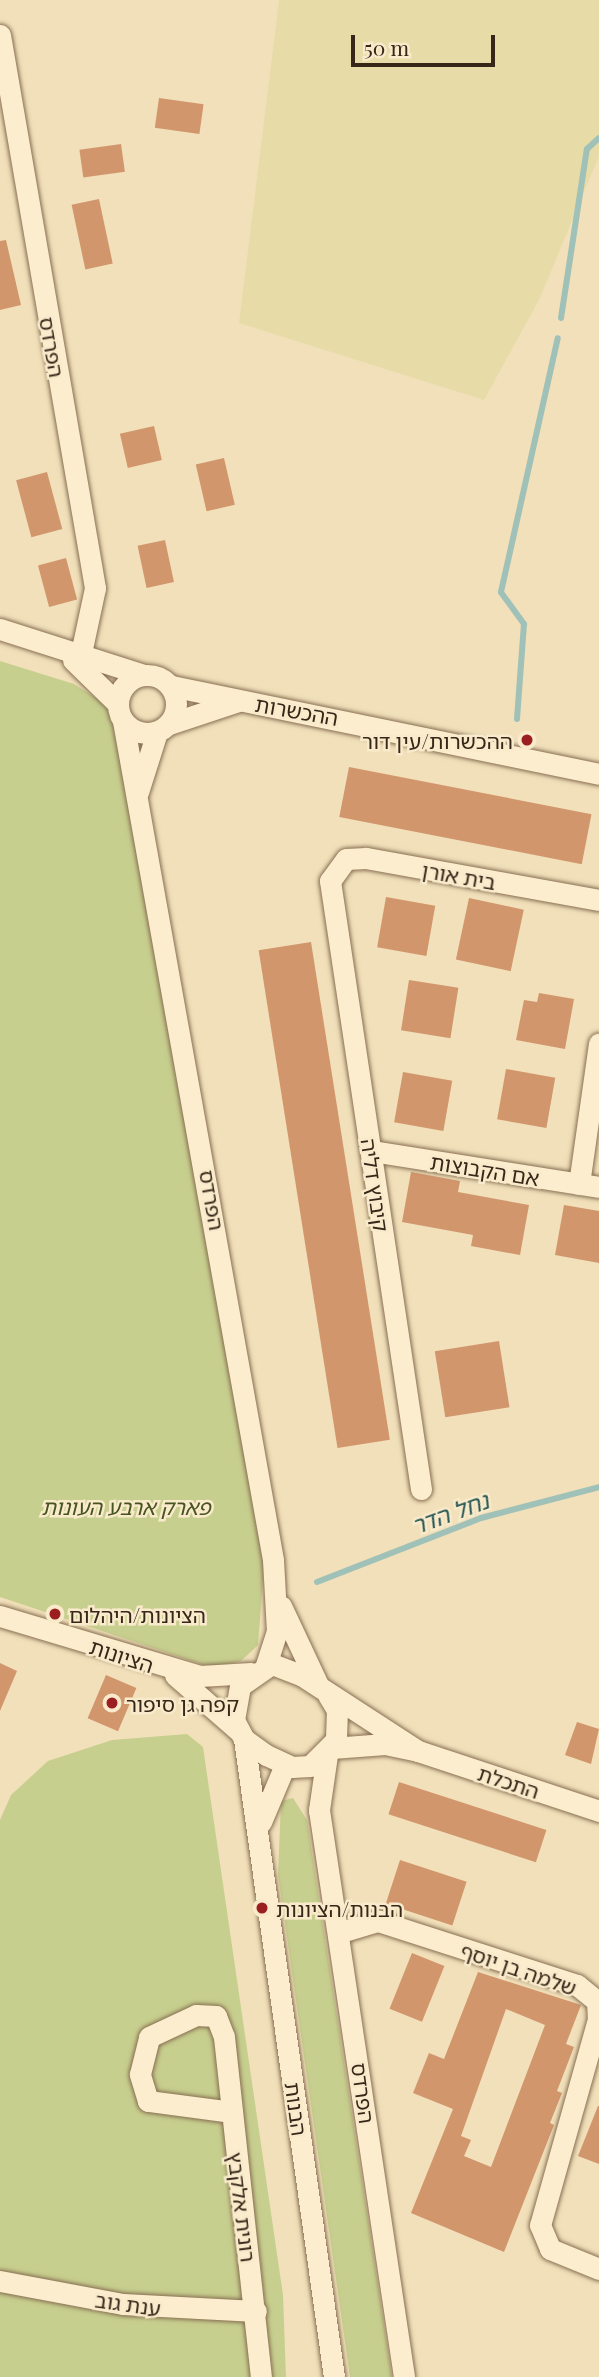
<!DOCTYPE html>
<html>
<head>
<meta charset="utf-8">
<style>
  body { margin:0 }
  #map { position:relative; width:599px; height:2377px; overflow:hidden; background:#f1e0ba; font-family:"Playfair Display","Noto Sans Hebrew",serif }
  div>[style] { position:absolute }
  .farmland>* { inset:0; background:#e7dca7 }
  .green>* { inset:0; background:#c7cf8e }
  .stream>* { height:6px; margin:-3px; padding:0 3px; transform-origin:3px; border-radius:3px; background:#9fc1b7 }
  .building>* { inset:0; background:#d2966d; transform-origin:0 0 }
  .roads { filter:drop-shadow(0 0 2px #886f53) drop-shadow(0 0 2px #886f53) }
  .minor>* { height:21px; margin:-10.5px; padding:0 10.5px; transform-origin:10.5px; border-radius:10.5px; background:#fbedcd }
  .minor>.ring { margin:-10.5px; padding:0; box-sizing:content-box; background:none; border:21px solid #fbedcd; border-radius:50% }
  .dots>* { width:19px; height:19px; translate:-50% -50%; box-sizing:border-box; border:4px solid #f8eaca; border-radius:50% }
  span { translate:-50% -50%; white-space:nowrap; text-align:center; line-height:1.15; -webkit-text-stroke:5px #f8eaca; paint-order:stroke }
  .street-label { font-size:21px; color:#362719 }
  .poi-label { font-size:21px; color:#362719 }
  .right { translate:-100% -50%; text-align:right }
  .left { translate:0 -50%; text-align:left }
  .park-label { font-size:21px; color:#46541f; font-style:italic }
  .water-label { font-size:23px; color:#275754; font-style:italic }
  .scale { position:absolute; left:351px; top:35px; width:144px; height:32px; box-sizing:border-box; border:4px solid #362719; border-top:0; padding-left:9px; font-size:21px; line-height:24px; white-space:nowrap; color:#362719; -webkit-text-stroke:5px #f8eaca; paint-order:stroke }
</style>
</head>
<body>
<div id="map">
  <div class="farmland">
    <div style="clip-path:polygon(279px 0,599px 0,599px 156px,539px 300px,484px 400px,239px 323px)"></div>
  </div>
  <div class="green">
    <div style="clip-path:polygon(0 661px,74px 684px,104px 703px,122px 739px,264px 1565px,258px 1645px,241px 1661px,223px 1665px,204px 1665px,0 1597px)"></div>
    <div style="clip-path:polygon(187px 1734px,203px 1747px,283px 2295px,286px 2377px,0 2377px,0 1820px,11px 1795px,48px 1761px,112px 1740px)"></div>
    <div style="clip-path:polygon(293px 1798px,307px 1820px,392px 2377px,350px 2377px,278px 1875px,281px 1801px)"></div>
  </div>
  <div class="stream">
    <div style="left:561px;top:318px;width:171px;rotate:-81.3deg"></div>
    <div style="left:587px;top:149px;width:16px;rotate:-43deg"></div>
    <div style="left:517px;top:719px;width:95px;rotate:-85.8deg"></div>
    <div style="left:524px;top:624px;width:39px;rotate:-126deg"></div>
    <div style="left:501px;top:592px;width:260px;rotate:-77.4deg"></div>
    <div style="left:317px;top:1582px;width:176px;rotate:-21.3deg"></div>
    <div style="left:481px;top:1518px;width:122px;rotate:-14.7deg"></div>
  </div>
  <div class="building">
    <div style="left:159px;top:98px;width:45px;height:30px;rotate:8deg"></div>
    <div style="left:121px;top:144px;width:28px;height:42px;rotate:82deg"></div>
    <div style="left:99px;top:199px;width:66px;height:28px;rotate:78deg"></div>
    <div style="clip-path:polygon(6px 240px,21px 305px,0 310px,0 241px)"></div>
    <div style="left:154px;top:426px;width:35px;height:35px;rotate:77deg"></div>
    <div style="left:224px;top:458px;width:48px;height:29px;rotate:77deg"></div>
    <div style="left:47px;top:472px;width:59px;height:32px;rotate:75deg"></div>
    <div style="left:165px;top:540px;width:43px;height:28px;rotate:78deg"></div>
    <div style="left:66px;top:558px;width:43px;height:29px;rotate:75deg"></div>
    <div style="left:349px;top:767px;width:247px;height:51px;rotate:11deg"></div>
    <div style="left:386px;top:897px;width:50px;height:51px;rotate:10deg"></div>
    <div style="left:469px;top:898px;width:56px;height:63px;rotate:12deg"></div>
    <div style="left:311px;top:942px;width:504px;height:53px;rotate:81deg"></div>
    <div style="left:409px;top:980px;width:50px;height:51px;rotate:9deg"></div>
    <div style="clip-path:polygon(539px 993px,574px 999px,565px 1049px,516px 1040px,524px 1000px,537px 1002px)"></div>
    <div style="left:506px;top:1069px;width:50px;height:51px;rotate:10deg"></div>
    <div style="left:403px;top:1072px;width:50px;height:51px;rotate:10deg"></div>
    <div style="clip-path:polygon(411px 1172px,460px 1181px,458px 1192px,529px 1205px,520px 1255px,471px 1246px,473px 1235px,402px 1222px)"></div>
    <div style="clip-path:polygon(564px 1205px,599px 1211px,599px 1263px,555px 1255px)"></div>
    <div style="left:499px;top:1341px;width:67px;height:65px;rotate:81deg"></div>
    <div style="clip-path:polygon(0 1663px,17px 1671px,0 1711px)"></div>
    <div style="left:106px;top:1675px;width:33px;height:47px;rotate:23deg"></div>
    <div style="clip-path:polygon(577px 1722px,599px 1729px,591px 1764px,565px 1755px)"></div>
    <div style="left:399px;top:1782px;width:155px;height:34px;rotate:18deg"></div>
    <div style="left:400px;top:1860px;width:70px;height:46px;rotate:18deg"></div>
    <div style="left:412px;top:1953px;width:35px;height:60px;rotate:22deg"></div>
    <div style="clip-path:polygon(evenodd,478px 1972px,581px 2005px,566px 2044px,574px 2047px,557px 2091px,562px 2093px,550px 2123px,554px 2125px,504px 2252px,411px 2213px,453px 2109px,413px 2093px,429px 2053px,444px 2059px,478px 1972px,506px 2009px,545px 2025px,491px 2167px,464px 2156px,471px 2140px,461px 2136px,506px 2009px)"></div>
    <div style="clip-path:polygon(598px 2106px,599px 2106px,599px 2164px,578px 2156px)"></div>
  </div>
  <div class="roads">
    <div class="minor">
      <div style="left:0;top:35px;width:561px;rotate:80.25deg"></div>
      <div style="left:95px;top:588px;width:72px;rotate:102.1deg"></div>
      <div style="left:0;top:629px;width:151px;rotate:17.7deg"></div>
      <div style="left:73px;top:660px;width:63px;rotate:44.4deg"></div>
      <div class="ring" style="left:118px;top:675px;width:37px;height:37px"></div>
      <div style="left:171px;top:686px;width:437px;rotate:11.6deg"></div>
      <div style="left:123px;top:721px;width:852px;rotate:79.86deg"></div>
      <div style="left:273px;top:1560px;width:71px;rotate:86.8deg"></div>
      <div style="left:277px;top:1631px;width:36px;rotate:108deg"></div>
      <div style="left:169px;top:724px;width:73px;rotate:-18.4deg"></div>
      <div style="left:138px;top:792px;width:63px;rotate:-72.4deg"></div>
      <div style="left:372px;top:1151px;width:230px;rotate:9deg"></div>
      <div style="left:579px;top:1184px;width:142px;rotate:-81.9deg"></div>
      <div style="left:421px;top:1489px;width:615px;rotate:-98.51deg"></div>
      <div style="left:330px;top:881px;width:27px;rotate:-54deg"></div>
      <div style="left:346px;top:859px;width:20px;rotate:-3deg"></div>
      <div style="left:366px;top:858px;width:237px;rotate:10.2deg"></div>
      <div style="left:281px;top:1606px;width:87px;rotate:64.9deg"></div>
      <div style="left:0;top:1616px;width:209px;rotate:16.7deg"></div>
      <div style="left:200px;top:1676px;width:51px;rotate:-3.4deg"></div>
      <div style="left:175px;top:1675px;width:84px;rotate:41.1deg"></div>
      <div style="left:328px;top:1695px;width:17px;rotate:59deg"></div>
      <div style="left:337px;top:1710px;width:30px;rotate:92deg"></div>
      <div style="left:336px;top:1740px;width:37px;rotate:135deg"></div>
      <div style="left:310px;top:1766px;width:18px;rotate:177deg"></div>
      <div style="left:292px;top:1767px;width:29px;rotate:-155deg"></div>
      <div style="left:266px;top:1755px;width:27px;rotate:-144deg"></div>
      <div style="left:244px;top:1739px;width:21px;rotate:-118deg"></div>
      <div style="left:234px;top:1720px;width:35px;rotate:-80deg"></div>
      <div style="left:240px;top:1686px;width:39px;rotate:-35deg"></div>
      <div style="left:272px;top:1664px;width:31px;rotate:21deg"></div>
      <div style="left:301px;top:1675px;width:140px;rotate:33deg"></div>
      <div style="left:244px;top:1739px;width:644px;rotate:81.97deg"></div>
      <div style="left:332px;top:1748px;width:53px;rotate:-4.3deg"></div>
      <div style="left:385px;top:1744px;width:34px;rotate:12deg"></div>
      <div style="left:418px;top:1751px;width:191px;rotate:18.3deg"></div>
      <div style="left:327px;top:1755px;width:56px;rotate:98.3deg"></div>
      <div style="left:319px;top:1810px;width:573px;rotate:81.47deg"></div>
      <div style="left:261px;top:1822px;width:62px;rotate:-67.2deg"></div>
      <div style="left:341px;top:1932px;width:39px;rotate:-17deg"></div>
      <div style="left:378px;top:1921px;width:209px;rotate:17.8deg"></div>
      <div style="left:577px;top:1985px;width:26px;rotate:39deg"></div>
      <div style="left:597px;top:2001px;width:18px;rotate:87deg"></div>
      <div style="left:598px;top:2019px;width:214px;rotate:105.7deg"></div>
      <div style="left:540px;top:2225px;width:26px;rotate:67deg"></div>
      <div style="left:550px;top:2249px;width:53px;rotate:22.2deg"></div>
      <div style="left:232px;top:2112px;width:85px;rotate:-172.5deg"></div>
      <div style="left:148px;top:2101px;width:28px;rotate:-107deg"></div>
      <div style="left:140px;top:2074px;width:38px;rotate:-76deg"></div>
      <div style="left:149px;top:2037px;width:52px;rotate:-25.1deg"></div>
      <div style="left:196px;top:2015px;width:20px;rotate:3deg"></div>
      <div style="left:216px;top:2016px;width:22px;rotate:69deg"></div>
      <div style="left:224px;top:2037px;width:342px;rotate:83.8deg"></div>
      <div style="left:0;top:2281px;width:125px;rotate:10.6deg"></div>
      <div style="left:123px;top:2304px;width:133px;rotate:3deg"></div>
    </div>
  </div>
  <div class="dots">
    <div style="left:527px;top:740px;background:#9b1f20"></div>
    <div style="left:55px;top:1614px;background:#9b1f20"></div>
    <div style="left:112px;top:1703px;background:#9b1f20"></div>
    <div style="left:262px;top:1908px;background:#9b1f20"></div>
  </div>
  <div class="street-label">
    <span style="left:53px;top:347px;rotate:80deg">הפרדס</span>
    <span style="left:297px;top:710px;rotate:10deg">ההכשרות</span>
    <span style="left:459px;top:875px;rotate:10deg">בית אורן</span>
    <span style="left:485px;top:1169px;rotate:9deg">אם הקבוצות</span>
    <span style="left:376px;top:1185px;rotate:82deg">קיבוץ דליה</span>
    <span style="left:213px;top:1200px;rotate:80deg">הפרדס</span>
    <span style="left:122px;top:1655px;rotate:18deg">הציונות</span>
    <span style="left:509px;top:1781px;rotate:18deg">התכלת</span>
    <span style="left:519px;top:1968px;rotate:19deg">שלמה בן יוסף</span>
    <span style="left:364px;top:2093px;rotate:82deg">הפרדס</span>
    <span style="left:297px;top:2109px;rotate:82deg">הבנות</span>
    <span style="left:243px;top:2207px;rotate:83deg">רונית אלקבץ</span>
    <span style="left:128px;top:2303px;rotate:8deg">ענת גוב</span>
  </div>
  <div class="poi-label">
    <span class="right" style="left:513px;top:740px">ההכשרות/עין דור</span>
    <span class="left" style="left:69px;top:1614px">הציונות/היהלום</span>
    <span class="left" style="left:126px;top:1703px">קפה גן סיפור</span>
    <span class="left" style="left:276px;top:1908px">הבנות/הציונות</span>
  </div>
  <div class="park-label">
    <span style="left:126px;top:1506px">פארק ארבע העונות</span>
  </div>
  <div class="water-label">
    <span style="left:450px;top:1513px;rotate:-20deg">נחל הדר</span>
  </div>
  <div class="scale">50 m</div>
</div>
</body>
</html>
